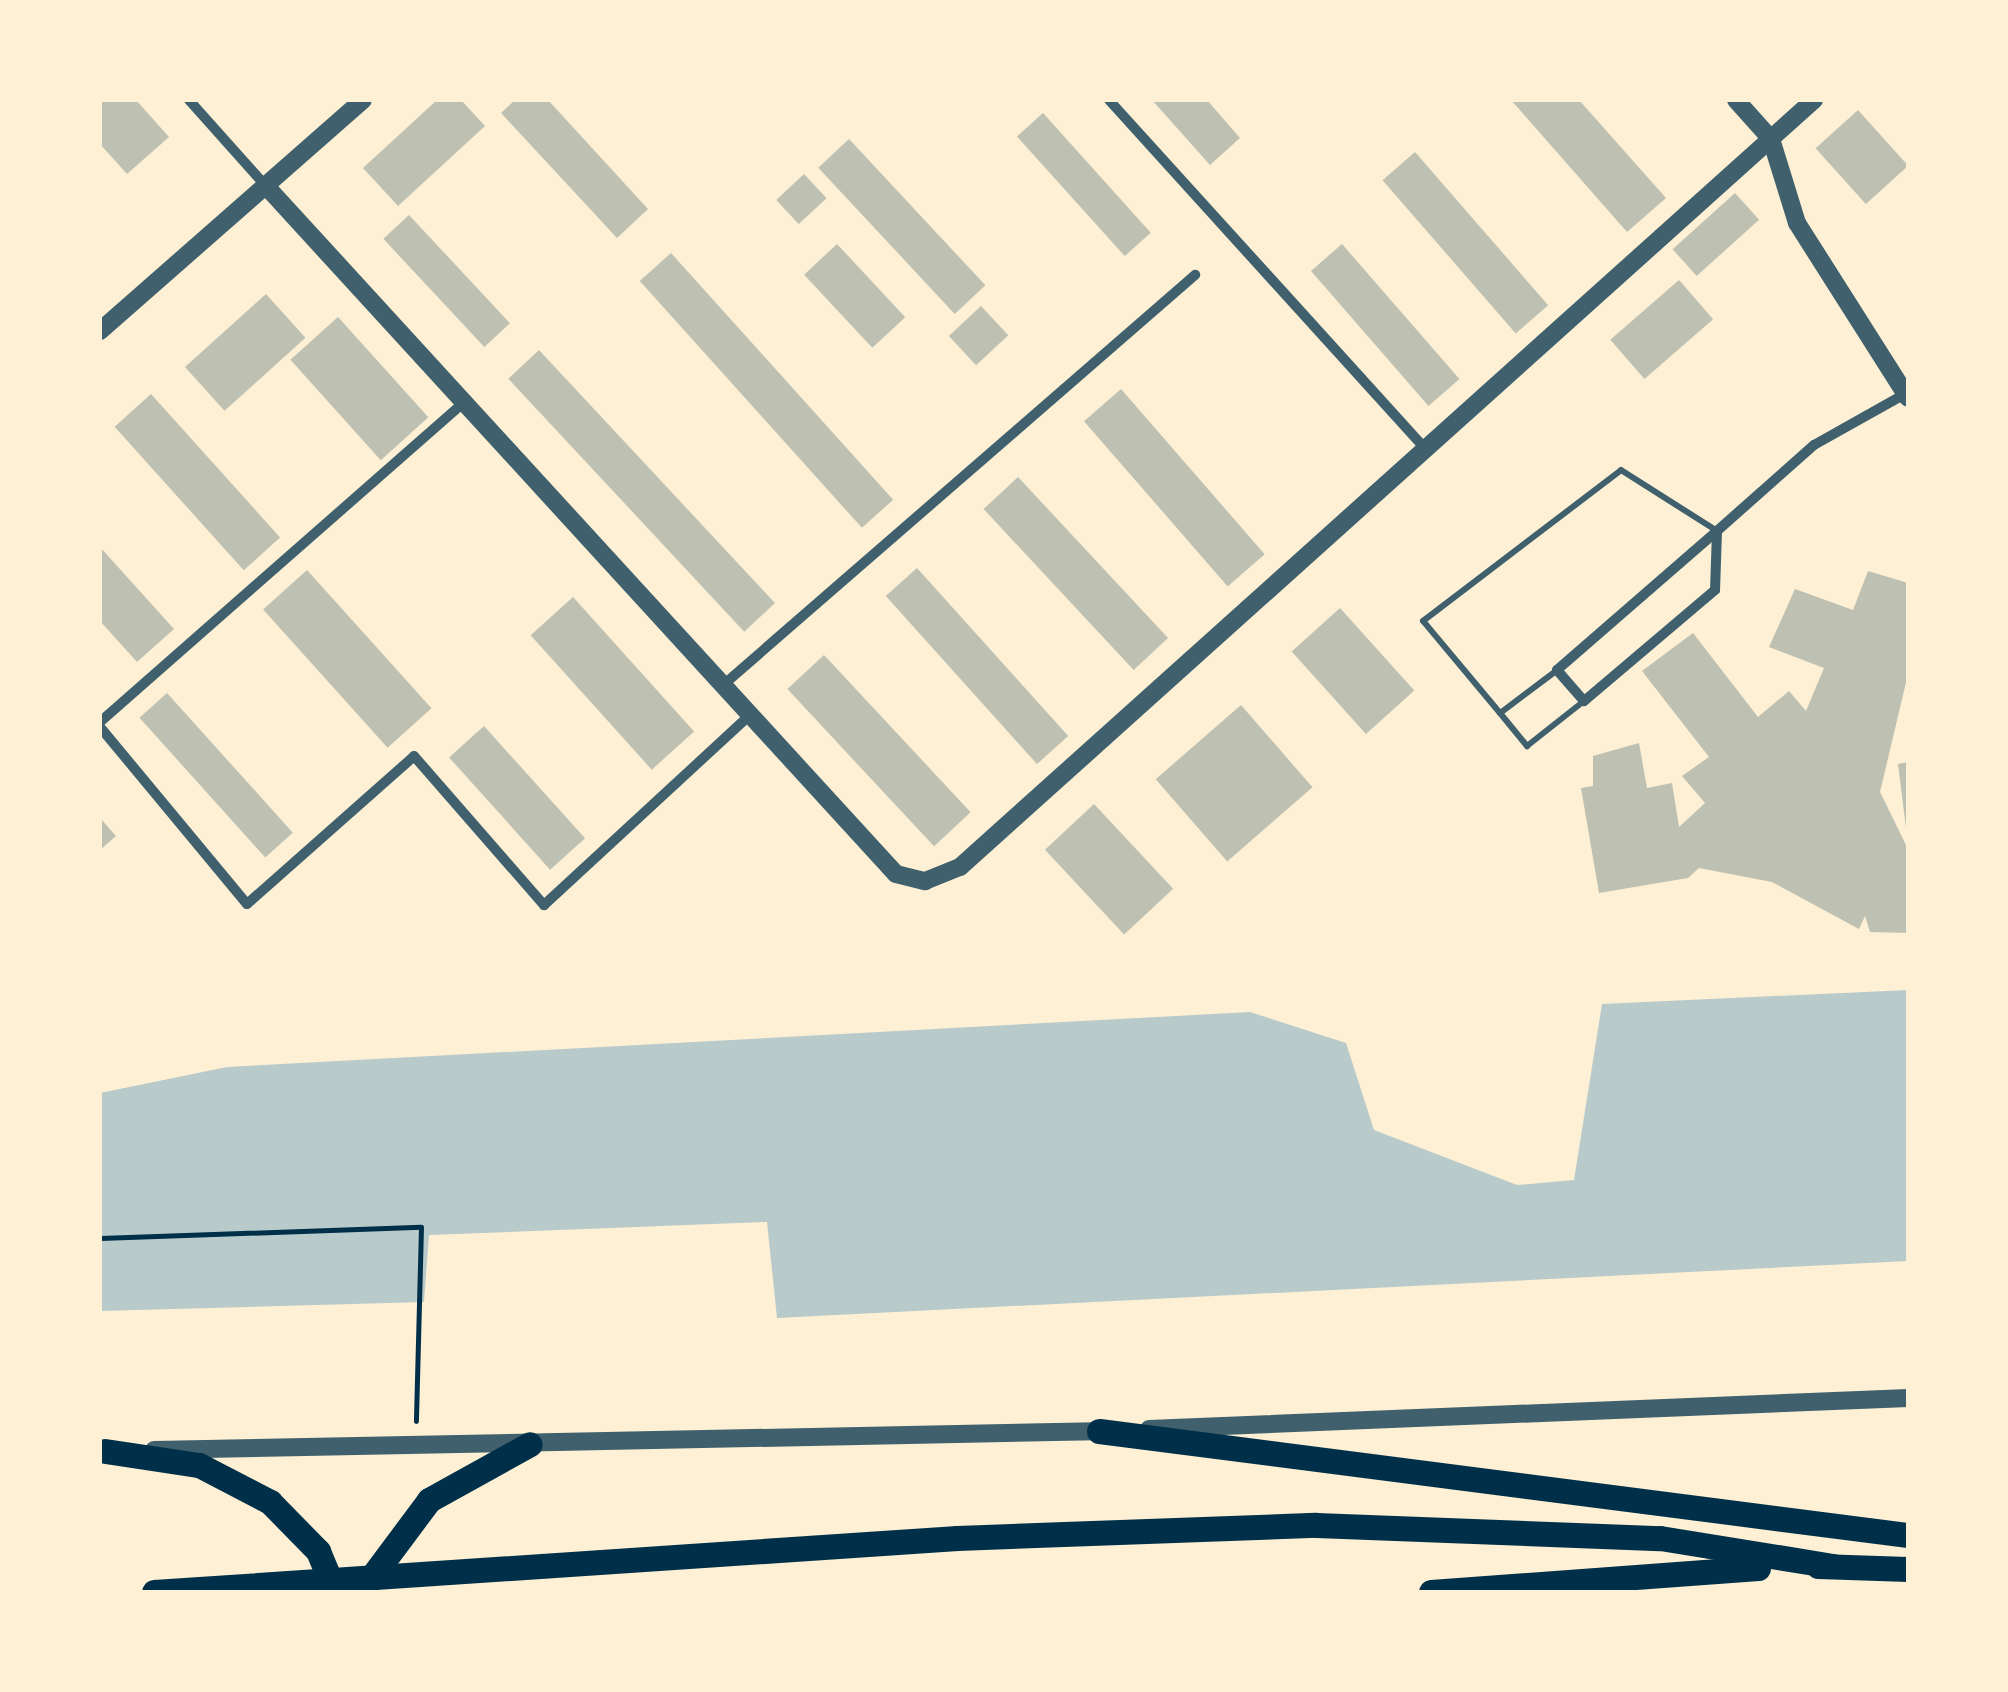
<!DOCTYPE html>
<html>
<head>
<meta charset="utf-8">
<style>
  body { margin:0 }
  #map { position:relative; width:2008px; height:1692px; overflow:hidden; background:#fdf0d5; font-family:"IBM Plex Serif",serif }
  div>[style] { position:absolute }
  .green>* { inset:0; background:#b9caca }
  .building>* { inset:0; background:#bec0b2; transform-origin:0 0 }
  .path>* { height:5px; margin:-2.5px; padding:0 2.5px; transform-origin:2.5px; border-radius:2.5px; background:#003049 }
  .service>* { height:6px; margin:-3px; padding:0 3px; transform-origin:3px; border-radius:3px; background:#3f606c }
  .minor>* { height:10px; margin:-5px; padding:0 5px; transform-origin:5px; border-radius:5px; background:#3f606c }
  .tertiary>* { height:18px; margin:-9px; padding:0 9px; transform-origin:9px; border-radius:9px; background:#3f606c }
  .motorway>* { height:25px; margin:-12.5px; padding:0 12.5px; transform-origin:12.5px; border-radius:12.5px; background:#003049 }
  span { translate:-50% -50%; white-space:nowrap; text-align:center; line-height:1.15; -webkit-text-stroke:8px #fdf0d5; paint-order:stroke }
  .frame { position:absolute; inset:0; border:102px solid #fdf0d5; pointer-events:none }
</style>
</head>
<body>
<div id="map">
  <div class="green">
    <div style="clip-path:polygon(1908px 990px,1908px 1261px,777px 1318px,767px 1222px,429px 1235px,424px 1302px,100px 1311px,100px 1093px,227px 1067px,1250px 1012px,1346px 1043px,1374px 1130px,1517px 1185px,1574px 1180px,1602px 1004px)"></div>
  </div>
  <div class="building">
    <div style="clip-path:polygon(100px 100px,136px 100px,169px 137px,127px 174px,100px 144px)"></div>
    <div style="clip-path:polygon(437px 100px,461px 100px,485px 126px,398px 206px,363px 168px)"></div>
    <div style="clip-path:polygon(515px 100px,548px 100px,648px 209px,617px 238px,501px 113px)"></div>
    <div style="clip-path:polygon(1152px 100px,1207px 100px,1240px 138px,1210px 165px)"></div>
    <div style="clip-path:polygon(1511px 100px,1579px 100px,1666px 198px,1627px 232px)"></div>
    <div style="left:1858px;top:110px;width:75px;height:57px;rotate:48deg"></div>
    <div style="left:1043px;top:113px;width:161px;height:35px;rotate:48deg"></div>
    <div style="left:849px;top:139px;width:200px;height:42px;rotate:47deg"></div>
    <div style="left:1415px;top:152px;width:203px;height:43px;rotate:49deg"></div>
    <div style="left:804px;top:174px;width:33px;height:38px;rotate:47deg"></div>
    <div style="left:1735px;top:193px;width:36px;height:84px;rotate:48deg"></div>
    <div style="left:409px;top:215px;width:148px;height:35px;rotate:47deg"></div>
    <div style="left:837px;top:244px;width:100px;height:45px;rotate:47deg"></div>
    <div style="left:1342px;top:244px;width:179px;height:41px;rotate:49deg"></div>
    <div style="left:671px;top:253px;width:332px;height:42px;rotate:48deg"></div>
    <div style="left:1679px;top:280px;width:52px;height:91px;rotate:49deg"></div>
    <div style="left:266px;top:294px;width:59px;height:109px;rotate:48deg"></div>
    <div style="left:981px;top:306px;width:40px;height:44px;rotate:47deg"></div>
    <div style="left:338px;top:317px;width:135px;height:64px;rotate:48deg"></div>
    <div style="left:539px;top:350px;width:346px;height:42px;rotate:47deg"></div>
    <div style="left:1121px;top:389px;width:219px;height:49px;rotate:49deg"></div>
    <div style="left:151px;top:394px;width:193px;height:49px;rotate:48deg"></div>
    <div style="left:1018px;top:477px;width:220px;height:47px;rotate:47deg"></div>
    <div style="clip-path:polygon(100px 547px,174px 629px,137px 662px,100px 621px)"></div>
    <div style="left:917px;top:568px;width:226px;height:42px;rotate:48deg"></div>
    <div style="left:307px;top:570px;width:186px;height:59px;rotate:48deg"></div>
    <div style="clip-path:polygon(1868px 571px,1908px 583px,1908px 674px,1880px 792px,1908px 849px,1908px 933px,1870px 932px,1865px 916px,1859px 929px,1772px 882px,1699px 868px,1688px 878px,1599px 893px,1581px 788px,1593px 786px,1593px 756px,1639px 743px,1647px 788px,1672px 783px,1679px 827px,1705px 803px,1682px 776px,1709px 757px,1642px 671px,1693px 633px,1758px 717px,1789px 691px,1806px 711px,1824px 668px,1769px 647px,1795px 589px,1853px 610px)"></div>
    <div style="left:573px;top:597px;width:181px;height:57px;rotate:48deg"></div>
    <div style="left:1340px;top:608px;width:111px;height:65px;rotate:48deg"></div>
    <div style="left:824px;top:655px;width:215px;height:50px;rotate:47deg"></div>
    <div style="left:167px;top:693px;width:188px;height:37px;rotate:48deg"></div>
    <div style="left:1241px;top:705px;width:109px;height:113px;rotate:49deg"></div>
    <div style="left:484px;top:726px;width:151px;height:47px;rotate:48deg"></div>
    <div style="clip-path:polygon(1908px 762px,1908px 828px,1906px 828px,1898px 764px)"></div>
    <div style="left:1094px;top:804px;width:116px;height:67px;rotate:47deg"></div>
    <div style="clip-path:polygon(100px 818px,116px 836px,100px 850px)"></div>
  </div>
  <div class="path">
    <div style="left:100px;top:1238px;width:321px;rotate:-2deg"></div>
    <div style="left:421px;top:1227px;width:194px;rotate:91.5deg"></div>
  </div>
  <div class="service">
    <div style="left:1556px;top:671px;width:70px;rotate:143.1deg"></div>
    <div style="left:1500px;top:713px;width:120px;rotate:-129.9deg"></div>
    <div style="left:1423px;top:621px;width:249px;rotate:-37.3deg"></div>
    <div style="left:1621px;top:470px;width:114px;rotate:32.4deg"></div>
    <div style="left:1500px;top:713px;width:43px;rotate:50.7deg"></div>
    <div style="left:1527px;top:746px;width:73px;rotate:-38.3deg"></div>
  </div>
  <div class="minor">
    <div style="left:189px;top:100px;width:115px;rotate:48.2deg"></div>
    <div style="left:1109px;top:100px;width:472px;rotate:47.8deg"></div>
    <div style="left:1717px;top:531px;width:59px;rotate:91.9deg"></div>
    <div style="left:1715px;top:590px;width:172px;rotate:139.7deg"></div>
    <div style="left:1584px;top:701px;width:41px;rotate:-131.1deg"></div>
    <div style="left:1557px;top:670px;width:212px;rotate:-41deg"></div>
    <div style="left:1717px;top:531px;width:130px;rotate:-41.6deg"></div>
    <div style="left:1814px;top:445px;width:104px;rotate:-29.3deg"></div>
    <div style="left:722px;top:686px;width:627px;rotate:-40.99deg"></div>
    <div style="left:100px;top:722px;width:483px;rotate:-41.3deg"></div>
    <div style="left:100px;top:727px;width:230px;rotate:50.3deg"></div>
    <div style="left:247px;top:904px;width:223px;rotate:-41.5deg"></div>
    <div style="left:414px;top:756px;width:198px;rotate:48.9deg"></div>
    <div style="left:544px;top:905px;width:279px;rotate:-42.7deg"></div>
  </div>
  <div class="tertiary">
    <div style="left:1736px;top:100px;width:52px;rotate:48.1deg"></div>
    <div style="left:1771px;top:139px;width:88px;rotate:72.8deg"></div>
    <div style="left:1797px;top:223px;width:207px;rotate:57.6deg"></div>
    <div style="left:266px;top:186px;width:933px;rotate:47.52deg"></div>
    <div style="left:896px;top:874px;width:30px;rotate:14deg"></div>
    <div style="left:925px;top:881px;width:38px;rotate:-22deg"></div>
    <div style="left:960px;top:867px;width:1148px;rotate:-41.93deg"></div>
    <div style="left:100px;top:331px;width:350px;rotate:-41.3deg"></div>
    <div style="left:1149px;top:1429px;width:760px;rotate:-2.34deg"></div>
    <div style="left:154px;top:1450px;width:954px;rotate:-1.14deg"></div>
  </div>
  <div class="motorway">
    <div style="left:1099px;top:1431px;width:816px;rotate:7.33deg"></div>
    <div style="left:105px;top:1451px;width:95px;rotate:8.5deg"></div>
    <div style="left:199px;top:1465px;width:80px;rotate:27.5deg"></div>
    <div style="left:270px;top:1502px;width:69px;rotate:45.6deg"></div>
    <div style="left:318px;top:1551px;width:44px;rotate:67.5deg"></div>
    <div style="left:1818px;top:1566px;width:90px;rotate:1.9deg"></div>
    <div style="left:365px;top:1586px;width:107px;rotate:-53.3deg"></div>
    <div style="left:429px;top:1500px;width:115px;rotate:-29deg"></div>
    <div style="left:154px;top:1592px;width:805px;rotate:-3.85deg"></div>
    <div style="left:957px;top:1538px;width:359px;rotate:-2.1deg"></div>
    <div style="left:1316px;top:1525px;width:344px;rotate:2.2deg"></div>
    <div style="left:1660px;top:1538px;width:175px;rotate:9.2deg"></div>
    <div style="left:1431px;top:1592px;width:328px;rotate:-4.2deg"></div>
  </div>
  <div class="frame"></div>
</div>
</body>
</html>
